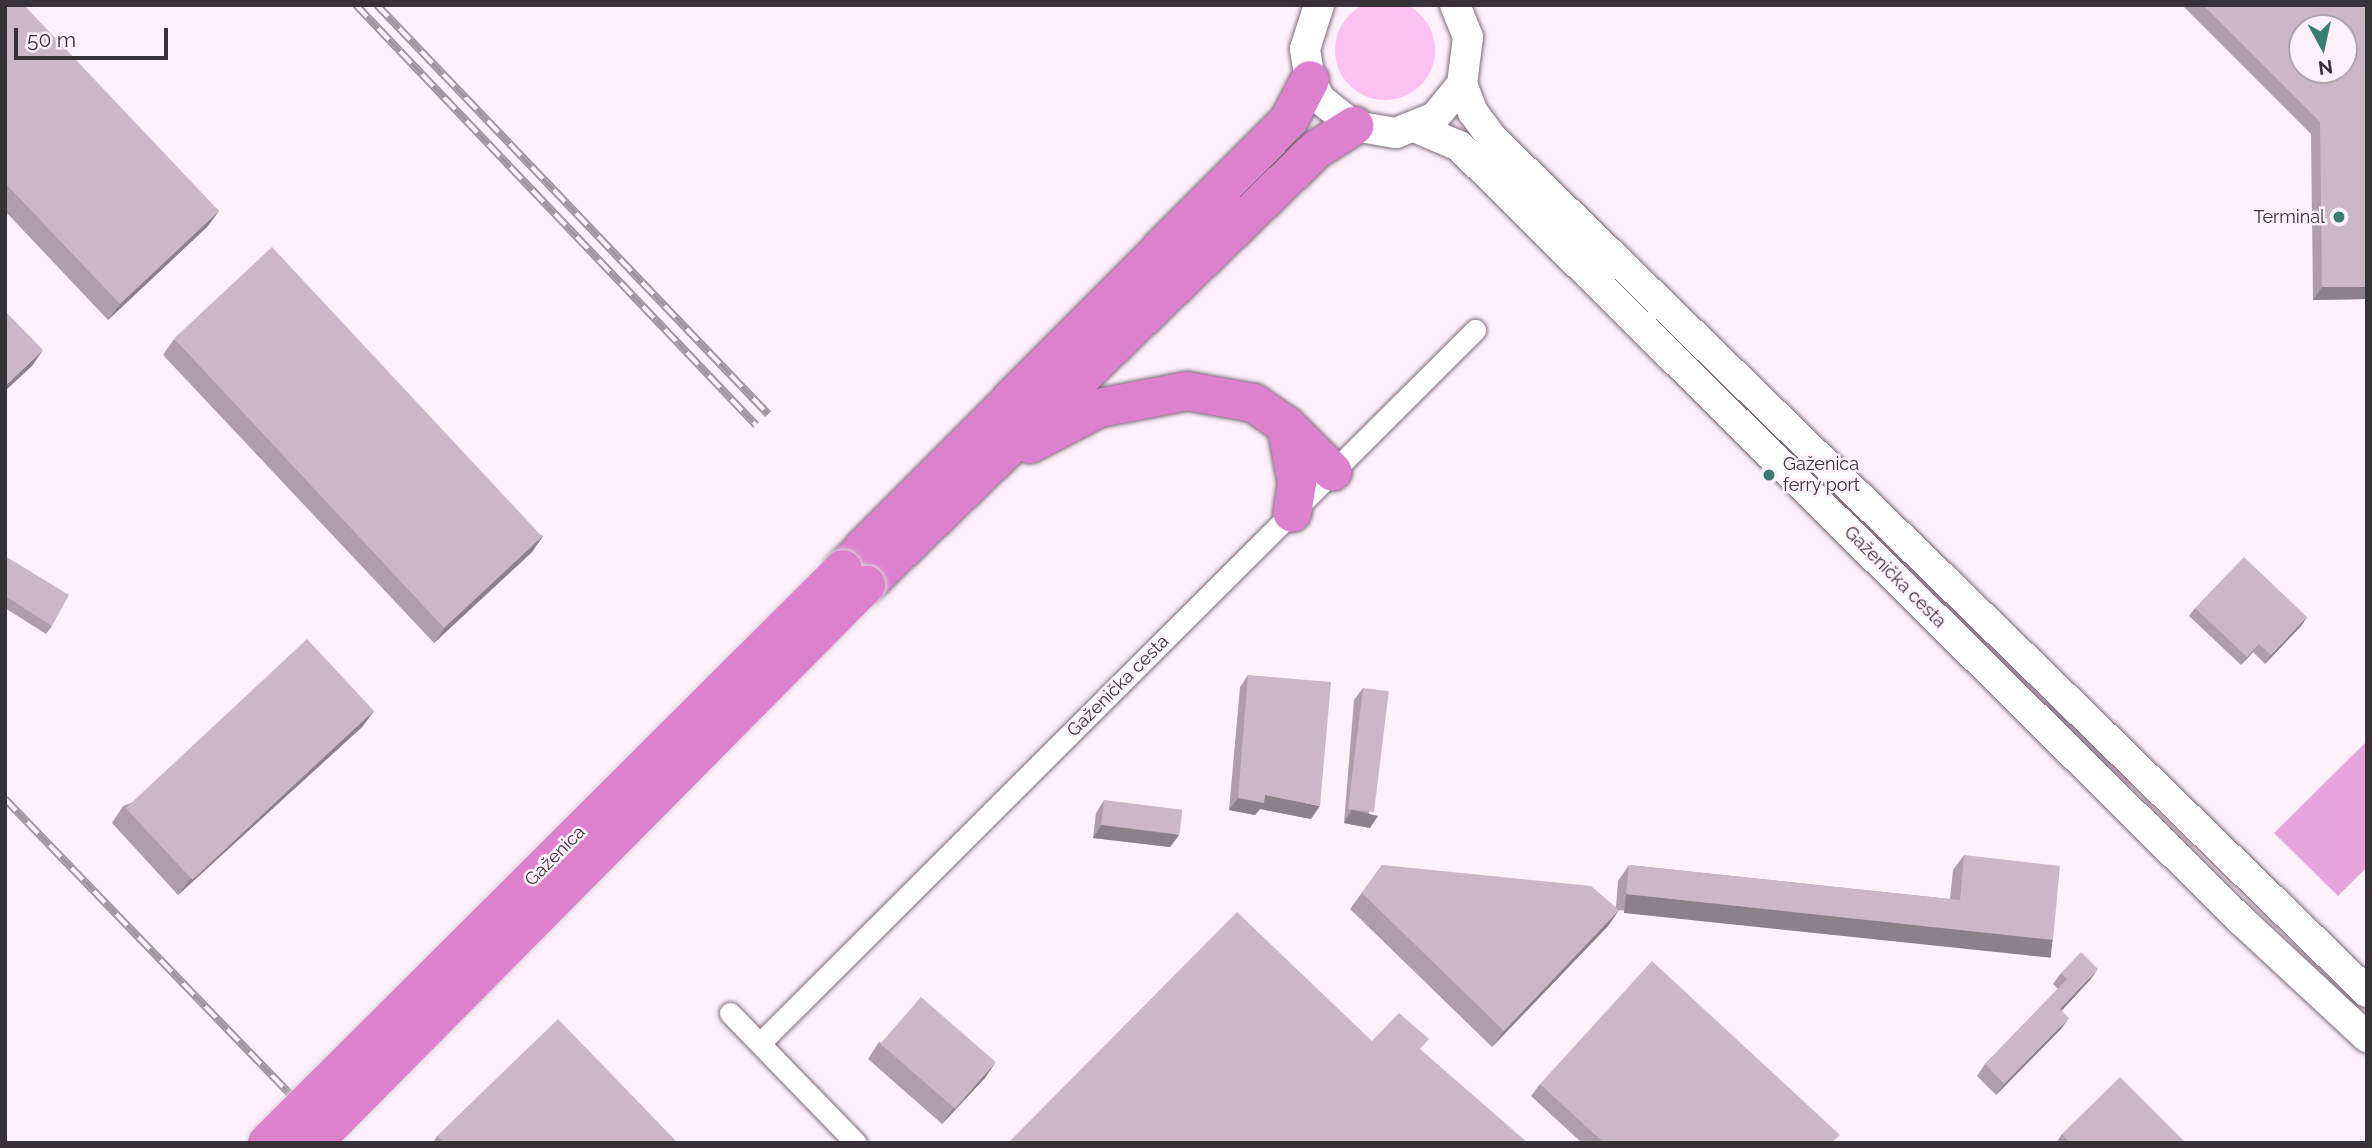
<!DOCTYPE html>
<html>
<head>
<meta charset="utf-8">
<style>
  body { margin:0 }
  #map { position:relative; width:2372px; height:1148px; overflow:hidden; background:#fef1fb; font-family:Raleway,sans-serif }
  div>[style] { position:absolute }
  .green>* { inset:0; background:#fbc2f1 }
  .round { border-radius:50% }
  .water>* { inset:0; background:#e7a3db }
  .roads { filter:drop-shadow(0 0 2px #7c6a78) drop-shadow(0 0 2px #7c6a78) }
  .street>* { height:21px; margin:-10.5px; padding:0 10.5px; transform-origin:10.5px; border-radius:10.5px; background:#fff }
  .secondary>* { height:30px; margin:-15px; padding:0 15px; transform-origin:15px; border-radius:15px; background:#fff }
  .highway>* { height:38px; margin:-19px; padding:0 19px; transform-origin:19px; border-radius:19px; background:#dd81cf }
  .rail>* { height:8px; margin-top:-4px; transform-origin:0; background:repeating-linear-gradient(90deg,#fef1fb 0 16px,#a0969e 0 32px); box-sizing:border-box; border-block:2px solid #a0969e }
  .bridges { filter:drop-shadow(0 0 2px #d7d6d7) drop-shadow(0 0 2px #d7d6d7) }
  .highway-bridge>* { height:38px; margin:-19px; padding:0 19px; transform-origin:19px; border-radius:19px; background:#dd81cf }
  .wall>* { inset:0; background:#af9dab }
  .shaded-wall>* { inset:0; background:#8e808b; transform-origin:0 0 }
  .building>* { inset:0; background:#cbb7c7; transform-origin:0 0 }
  .dots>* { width:19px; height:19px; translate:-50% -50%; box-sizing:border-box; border:4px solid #fef1fb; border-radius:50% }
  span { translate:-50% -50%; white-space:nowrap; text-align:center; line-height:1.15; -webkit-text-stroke:5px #fef1fb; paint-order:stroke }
  .poi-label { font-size:18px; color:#383137 }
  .right { translate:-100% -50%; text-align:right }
  .left { translate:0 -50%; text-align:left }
  .street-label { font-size:18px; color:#383137 }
  .frame { position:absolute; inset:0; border:7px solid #383137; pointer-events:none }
  .north { position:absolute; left:2288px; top:14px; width:70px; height:70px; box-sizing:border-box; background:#fef1fb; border:2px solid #afa4ad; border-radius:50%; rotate:172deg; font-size:19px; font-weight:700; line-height:28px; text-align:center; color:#383137 }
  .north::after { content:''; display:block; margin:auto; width:24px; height:32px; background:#377d73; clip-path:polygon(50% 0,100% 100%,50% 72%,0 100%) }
  .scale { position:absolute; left:14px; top:28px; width:154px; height:32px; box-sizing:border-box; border:4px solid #383137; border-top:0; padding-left:9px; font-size:21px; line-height:24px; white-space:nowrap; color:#383137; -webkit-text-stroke:5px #fef1fb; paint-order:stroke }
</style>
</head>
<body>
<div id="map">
  <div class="green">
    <div class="round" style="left:1335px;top:0;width:100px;height:100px"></div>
    <div style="clip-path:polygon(1672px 325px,2134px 779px,2124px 789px,1667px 330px)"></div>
  </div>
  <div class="water">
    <div style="clip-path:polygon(2367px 741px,2367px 867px,2338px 896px,2274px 833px)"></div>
  </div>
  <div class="roads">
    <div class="street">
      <div style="left:730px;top:1013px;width:181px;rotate:45.9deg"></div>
      <div style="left:760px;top:1043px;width:1010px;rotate:-44.92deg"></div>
    </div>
    <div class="secondary">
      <div style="left:1319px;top:5px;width:46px;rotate:107.7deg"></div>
      <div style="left:1305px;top:49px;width:31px;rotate:81deg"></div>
      <div style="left:1310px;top:80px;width:21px;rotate:62deg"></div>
      <div style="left:1320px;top:99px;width:43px;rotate:38.5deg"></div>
      <div style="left:1354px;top:126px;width:43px;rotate:9.5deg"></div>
      <div style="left:1396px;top:133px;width:42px;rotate:-22.3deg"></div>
      <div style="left:1435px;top:117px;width:43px;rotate:-50.7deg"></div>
      <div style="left:1462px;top:84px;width:47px;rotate:-82.7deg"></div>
      <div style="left:1468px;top:37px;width:35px;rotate:-112deg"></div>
      <div style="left:1462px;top:84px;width:30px;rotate:69deg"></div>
      <div style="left:1473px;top:112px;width:32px;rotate:54deg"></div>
      <div style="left:1492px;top:138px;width:1223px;rotate:44.3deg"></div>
      <div style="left:1417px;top:128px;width:46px;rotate:23.2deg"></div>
      <div style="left:1459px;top:146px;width:1102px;rotate:44.71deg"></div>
      <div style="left:2242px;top:921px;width:171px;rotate:42.9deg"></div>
    </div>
    <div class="highway">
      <div style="left:1286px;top:425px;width:59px;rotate:79.3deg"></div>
      <div style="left:1297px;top:483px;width:30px;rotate:99deg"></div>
      <div style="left:1030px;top:444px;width:78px;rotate:-27.6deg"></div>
      <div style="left:1099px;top:408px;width:90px;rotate:-10.9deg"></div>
      <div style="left:1187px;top:391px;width:68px;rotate:10.2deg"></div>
      <div style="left:1254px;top:403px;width:39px;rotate:35deg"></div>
      <div style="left:1286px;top:425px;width:66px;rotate:45deg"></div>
      <div style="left:843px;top:569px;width:633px;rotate:-45.19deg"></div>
      <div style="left:1289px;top:120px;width:45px;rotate:-62.3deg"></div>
      <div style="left:866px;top:585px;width:627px;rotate:-44.03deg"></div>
      <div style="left:1317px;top:149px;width:44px;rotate:-31.9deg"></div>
    </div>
  </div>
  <div class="rail">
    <div style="left:356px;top:5px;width:580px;rotate:46.4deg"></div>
    <div style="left:377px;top:5px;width:566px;rotate:46.29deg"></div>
    <div style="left:5px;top:799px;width:478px;rotate:46deg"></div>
  </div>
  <div class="bridges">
    <div class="highway-bridge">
      <div style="left:267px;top:1143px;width:813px;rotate:-44.9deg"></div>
      <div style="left:313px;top:1143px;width:786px;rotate:-45.26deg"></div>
    </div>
  </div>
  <div class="wall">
    <div style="clip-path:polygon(5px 5px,219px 211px,207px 227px,108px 320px,5px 211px)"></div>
    <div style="clip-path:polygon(2182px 5px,2367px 5px,2367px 299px,2313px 300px,2311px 134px)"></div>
    <div style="clip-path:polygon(174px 339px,543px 536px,532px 552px,434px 643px,163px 355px)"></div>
    <div style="clip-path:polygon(5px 556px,52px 626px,46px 634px,5px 608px)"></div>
    <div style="clip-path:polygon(2195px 608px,2307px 617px,2301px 626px,2265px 664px,2253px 652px,2241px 665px,2189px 616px)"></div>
    <div style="clip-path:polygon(1248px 675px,1311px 819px,1260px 809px,1255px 815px,1229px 810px,1240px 687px)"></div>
    <div style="clip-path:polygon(1363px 688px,1370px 828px,1344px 823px,1354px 700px)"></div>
    <div style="clip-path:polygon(374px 711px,362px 727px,178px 895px,112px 823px,123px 806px)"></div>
    <div style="clip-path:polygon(1104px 800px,1179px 835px,1170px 847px,1093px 838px,1096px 813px)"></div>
    <div style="clip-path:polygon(1964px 855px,2053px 940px,2043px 956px,1619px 910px,1608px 926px,1492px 1047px,1350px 909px,1382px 865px,1616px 907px,1618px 881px,1629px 865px,1950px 899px,1953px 870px)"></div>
    <div style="clip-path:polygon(2061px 973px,2090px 980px,2061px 1011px,2061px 1029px,1996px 1095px,1977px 1076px,1985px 1064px,2058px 989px,2053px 984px)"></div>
    <div style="clip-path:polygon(879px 1042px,985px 1078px,942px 1124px,868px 1059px)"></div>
    <div style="clip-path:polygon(1540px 1084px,1834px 1143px,1582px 1143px,1531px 1096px)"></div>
    <div style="clip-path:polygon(2062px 1134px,2186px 1143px,2056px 1143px)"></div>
    <div style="clip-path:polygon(437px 1136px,678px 1143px,433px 1143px)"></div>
  </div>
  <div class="shaded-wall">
    <div style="clip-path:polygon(219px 211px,207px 227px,108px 320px,120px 304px)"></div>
    <div style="clip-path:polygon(2322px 287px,2367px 287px,2367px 299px,2313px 300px)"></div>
    <div style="clip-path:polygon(43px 350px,32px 366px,5px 391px,5px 386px)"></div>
    <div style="clip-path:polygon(543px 536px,532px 552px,434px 643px,445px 627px)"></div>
    <div style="clip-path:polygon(2307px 617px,2301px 626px,2265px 664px,2271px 655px)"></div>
    <div style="clip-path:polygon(2259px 644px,2253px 652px,2241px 665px,2247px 657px)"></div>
    <div style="clip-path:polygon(374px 711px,362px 727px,178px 895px,190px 879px)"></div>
    <div style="clip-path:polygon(1265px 795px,1320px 806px,1311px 819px,1260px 809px,1255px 815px,1229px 810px,1238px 798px)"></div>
    <div style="clip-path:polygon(1352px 810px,1378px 816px,1370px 828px,1344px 823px)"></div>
    <div style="clip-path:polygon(1101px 825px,1179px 835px,1170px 847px,1093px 838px)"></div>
    <div style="left:1626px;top:894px;width:429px;height:19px;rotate:6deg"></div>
    <div style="clip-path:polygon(1619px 910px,1608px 926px,1492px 1047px,1504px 1031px)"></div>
    <div style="clip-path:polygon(2098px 969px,2090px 980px,2052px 1021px,2060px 1009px)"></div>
    <div style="clip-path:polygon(2069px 1018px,2061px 1029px,1996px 1095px,2004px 1084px)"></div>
    <div style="clip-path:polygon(996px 1062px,985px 1078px,942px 1124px,954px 1107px)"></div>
  </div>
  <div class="building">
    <div style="clip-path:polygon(5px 5px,24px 5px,219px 211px,120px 304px,5px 183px)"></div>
    <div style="clip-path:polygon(evenodd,2203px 5px,2367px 5px,2367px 287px,2322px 287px,2320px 122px,2203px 5px,2302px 28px,2344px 28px,2344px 70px,2302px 70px,2302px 28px)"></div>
    <div style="left:272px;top:247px;width:396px;height:134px;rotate:47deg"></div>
    <div style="clip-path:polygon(5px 311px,43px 350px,5px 386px)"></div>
    <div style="clip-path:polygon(5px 556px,69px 595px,52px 626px,5px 596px)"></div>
    <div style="clip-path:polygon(2244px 557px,2307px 617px,2271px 655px,2259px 644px,2247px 657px,2195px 608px)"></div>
    <div style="left:307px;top:639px;width:98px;height:248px;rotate:47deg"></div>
    <div style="clip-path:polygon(1248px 675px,1331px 682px,1320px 806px,1265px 795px,1264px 803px,1238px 798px)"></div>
    <div style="left:1363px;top:688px;width:26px;height:122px;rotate:7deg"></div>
    <div style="left:1104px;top:800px;width:79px;height:25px;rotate:7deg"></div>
    <div style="clip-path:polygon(1964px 855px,2060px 866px,2053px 940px,1626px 894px,1629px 865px,1960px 900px)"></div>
    <div style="clip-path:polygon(1382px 865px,1591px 886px,1619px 910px,1504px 1031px,1362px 893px)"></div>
    <div style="clip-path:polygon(1237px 912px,1372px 1041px,1399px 1013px,1429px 1039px,1420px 1049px,1528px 1143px,1008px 1143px)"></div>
    <div style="clip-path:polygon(2081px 952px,2098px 969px,2060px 1009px,2069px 1018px,2004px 1084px,1985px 1064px,2067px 979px,2061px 973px)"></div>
    <div style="clip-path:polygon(1652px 961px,1840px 1135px,1831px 1143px,1604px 1143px,1540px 1084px)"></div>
    <div style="left:921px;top:997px;width:99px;height:62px;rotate:41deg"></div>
    <div style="clip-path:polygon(558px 1019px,678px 1143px,444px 1143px,437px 1136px)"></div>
    <div style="clip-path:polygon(2120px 1077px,2186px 1143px,2070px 1143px,2062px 1134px)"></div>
  </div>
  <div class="dots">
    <div style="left:2339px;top:217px;background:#377d73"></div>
    <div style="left:1769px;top:475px;background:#377d73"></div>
  </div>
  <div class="poi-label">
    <span class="right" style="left:2325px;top:217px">Terminal</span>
    <span class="left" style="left:1783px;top:475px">Gaženica<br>ferry port</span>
  </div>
  <div class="street-label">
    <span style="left:1895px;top:577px;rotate:45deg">Gaženička cesta</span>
    <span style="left:1118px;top:686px;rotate:-45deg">Gaženička cesta</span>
    <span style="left:555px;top:856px;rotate:-45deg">Gaženica</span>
  </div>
  <div class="frame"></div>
  <div class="north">N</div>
  <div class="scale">50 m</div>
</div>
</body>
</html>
